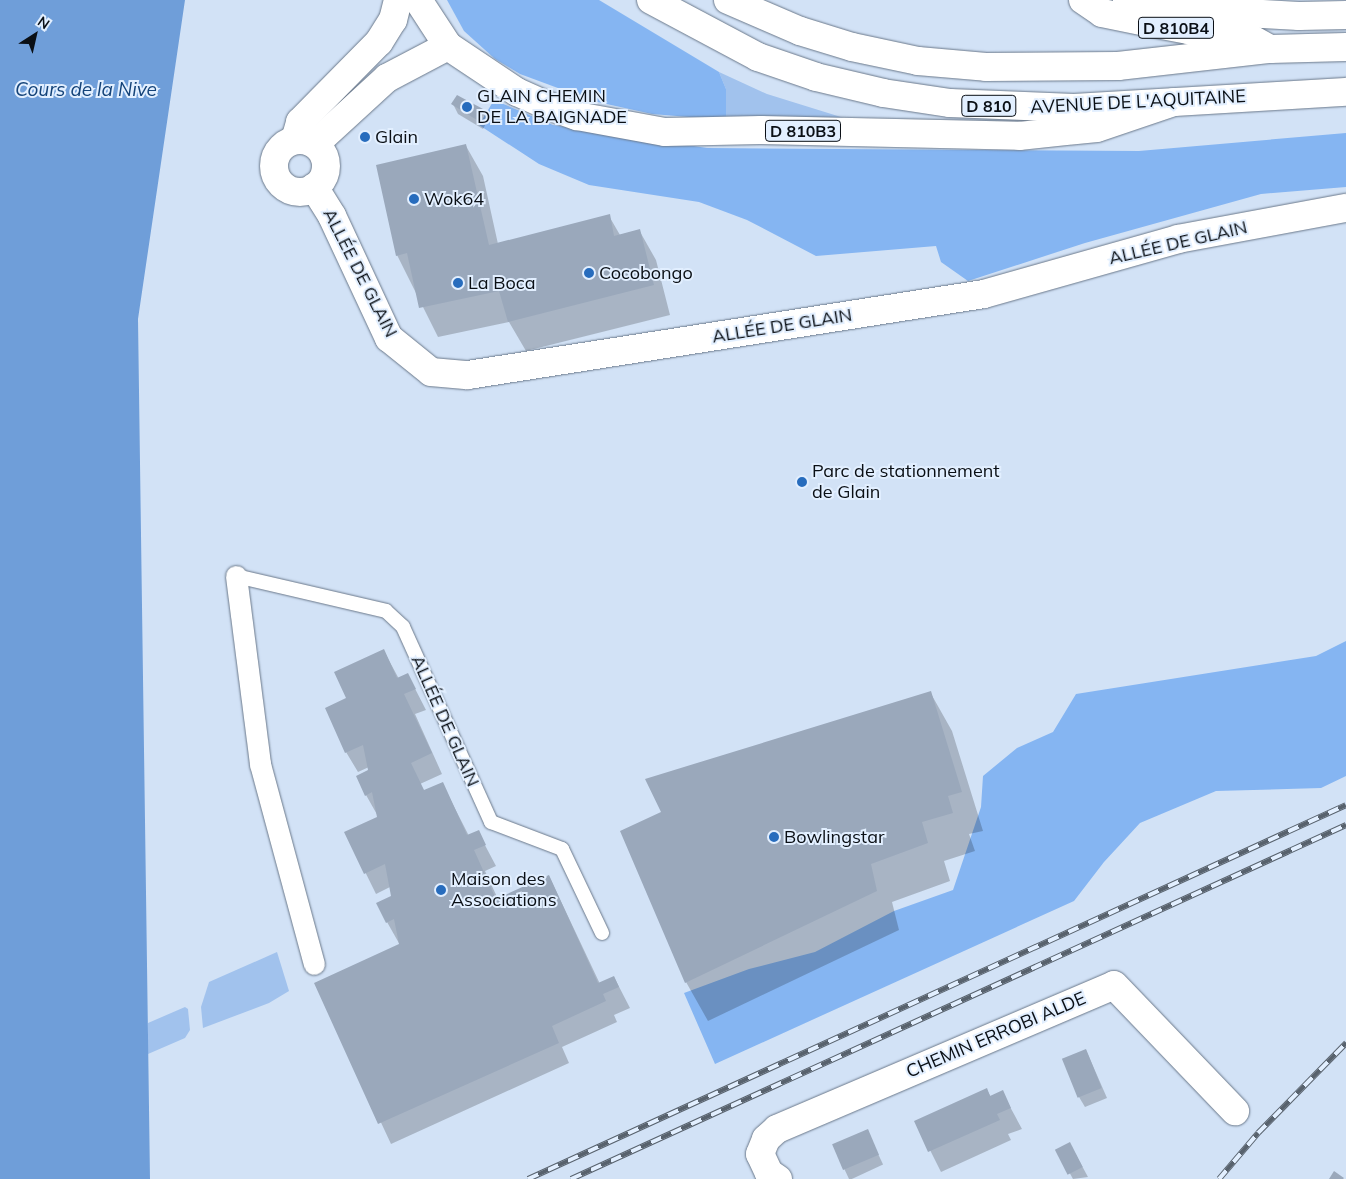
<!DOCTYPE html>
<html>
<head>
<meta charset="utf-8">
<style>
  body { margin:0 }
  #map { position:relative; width:1346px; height:1179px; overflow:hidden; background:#d2e2f6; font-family:Mulish,sans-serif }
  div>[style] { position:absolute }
  .green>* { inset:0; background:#a1c2ed }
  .forest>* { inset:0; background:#85b5f2 }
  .water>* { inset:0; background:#6f9ed9 }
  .shadow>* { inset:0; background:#0003; transform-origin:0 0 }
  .building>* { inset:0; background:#9aa8bb; transform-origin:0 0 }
  .roads { filter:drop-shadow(0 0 1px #6a788a) drop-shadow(0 0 1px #6a788a) }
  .service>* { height:14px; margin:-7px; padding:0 7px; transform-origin:7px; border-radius:7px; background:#fff }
  .pedestrian>* { height:21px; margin:-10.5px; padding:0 10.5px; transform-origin:10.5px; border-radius:10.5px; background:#fff }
  .minor>* { height:28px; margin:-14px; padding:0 14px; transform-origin:14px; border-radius:14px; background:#fff }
  .minor>.ring { margin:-14px; padding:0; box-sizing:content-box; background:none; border:28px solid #fff; border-radius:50% }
  .primary>* { height:28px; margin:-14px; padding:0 14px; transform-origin:14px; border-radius:14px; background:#fff }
  .rail>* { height:5.5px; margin-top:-2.75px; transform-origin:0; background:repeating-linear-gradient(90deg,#e2efff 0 11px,#58626d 0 22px); box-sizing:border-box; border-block:1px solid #58626d }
  .dots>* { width:14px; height:14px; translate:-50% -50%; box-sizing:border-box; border:2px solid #e2efff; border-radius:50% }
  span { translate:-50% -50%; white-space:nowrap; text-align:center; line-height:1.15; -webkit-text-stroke:4px #e2efff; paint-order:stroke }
  .shield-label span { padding:1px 4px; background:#e2efff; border:1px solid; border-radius:4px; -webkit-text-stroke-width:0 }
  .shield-label { font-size:16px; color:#0a0f15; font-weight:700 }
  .poi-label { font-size:18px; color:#0a0f15 }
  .left { translate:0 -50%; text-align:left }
  .street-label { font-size:18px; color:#0a0f15 }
  .water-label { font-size:19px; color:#144379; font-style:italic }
  .north { position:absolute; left:10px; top:10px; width:50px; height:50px; -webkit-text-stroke:4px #e2efff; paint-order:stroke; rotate:35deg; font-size:14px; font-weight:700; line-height:20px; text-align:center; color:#0a0f15 }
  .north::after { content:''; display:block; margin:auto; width:18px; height:22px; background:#0a0f15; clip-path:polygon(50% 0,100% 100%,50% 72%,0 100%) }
</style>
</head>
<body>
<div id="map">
  <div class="green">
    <div style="clip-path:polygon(719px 72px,767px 94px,857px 122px,726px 120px,726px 89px)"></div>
    <div style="clip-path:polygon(277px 952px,289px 991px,269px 1003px,203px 1028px,201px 1007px,209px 982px)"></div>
    <div style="clip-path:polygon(185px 1007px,188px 1009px,190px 1030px,185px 1038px,148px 1054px,148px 1023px)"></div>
  </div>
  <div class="forest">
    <div style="clip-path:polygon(447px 0,599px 0,719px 72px,726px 89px,726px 120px,652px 114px,593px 101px,520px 74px,495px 59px,464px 31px)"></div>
    <div style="clip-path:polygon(494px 100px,553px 125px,707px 148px,1139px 151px,1346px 133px,1346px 187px,1261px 194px,1085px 243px,968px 281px,941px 262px,936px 246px,816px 256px,747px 220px,699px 202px,589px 185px,539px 164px,479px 125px)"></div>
    <div style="clip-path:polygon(1346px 641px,1346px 776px,1321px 788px,1216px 791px,1140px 823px,1104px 862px,1074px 901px,715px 1064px,684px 993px,749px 969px,815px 952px,894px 911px,953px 890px,981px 807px,983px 776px,1017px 748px,1053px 732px,1076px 694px,1316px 656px)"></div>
  </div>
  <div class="water">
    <div style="clip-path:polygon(0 0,185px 0,138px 319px,150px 1179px,0 1179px)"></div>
  </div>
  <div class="shadow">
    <div style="clip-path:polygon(453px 104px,482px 110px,488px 120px,483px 129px,458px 114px)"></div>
    <div style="clip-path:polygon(466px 146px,483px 176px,498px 244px,609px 216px,620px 235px,639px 230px,656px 260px,670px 315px,526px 351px,509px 322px,438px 337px,397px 255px)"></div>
    <div style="clip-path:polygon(384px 651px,399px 679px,408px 675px,426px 710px,415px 714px,442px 774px,420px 784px,424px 791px,442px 783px,469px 836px,478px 832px,496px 866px,485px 871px,498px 899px,549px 876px,600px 984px,614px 977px,630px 1008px,614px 1015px,617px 1022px,562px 1047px,569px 1063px,391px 1144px,316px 983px,400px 945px,387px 922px,392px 897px,390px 887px,376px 894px,346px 833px,379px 818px,366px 795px,369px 767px,358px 772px,346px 752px,348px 699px)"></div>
    <div style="clip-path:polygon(930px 692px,952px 731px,983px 831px,969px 834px,975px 851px,944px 861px,950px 881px,892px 902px,899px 930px,708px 1021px,686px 982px)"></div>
    <div style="clip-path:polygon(1086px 1050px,1107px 1098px,1085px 1107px,1079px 1097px)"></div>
    <div style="clip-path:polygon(987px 1090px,991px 1097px,1002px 1092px,1022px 1129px,1008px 1134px,1011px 1140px,941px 1172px,916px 1122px)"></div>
    <div style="left:867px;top:1130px;width:38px;height:37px;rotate:65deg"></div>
    <div style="clip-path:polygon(1057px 1150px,1075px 1153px,1088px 1177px,1073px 1179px)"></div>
  </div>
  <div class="building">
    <div style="clip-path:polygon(457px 95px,483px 109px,477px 120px,451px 104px)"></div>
    <div style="clip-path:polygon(466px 144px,489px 245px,610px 214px,614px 236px,640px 229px,654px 285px,508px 322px,499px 291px,419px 308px,407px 253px,396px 256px,376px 165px)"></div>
    <div style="clip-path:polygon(384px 649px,397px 678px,408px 673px,416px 689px,404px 694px,432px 753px,411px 763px,424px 790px,443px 782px,467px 835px,479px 830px,486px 845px,474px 850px,496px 899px,549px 875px,598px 983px,614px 976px,619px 987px,603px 994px,606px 1001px,552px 1026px,559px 1043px,378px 1124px,314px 983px,399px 944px,394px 919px,386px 923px,376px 903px,391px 896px,385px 864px,364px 874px,344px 832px,377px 817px,372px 792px,365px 796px,356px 776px,368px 770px,363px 745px,345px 753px,325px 708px,346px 698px,334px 672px)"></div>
    <div style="clip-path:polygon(931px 691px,962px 792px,948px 796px,953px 813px,922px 822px,928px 843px,871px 864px,877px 891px,685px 983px,620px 831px,661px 812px,645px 779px)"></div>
    <div style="left:1086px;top:1049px;width:42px;height:26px;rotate:68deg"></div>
    <div style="clip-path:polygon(987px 1088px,990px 1096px,1003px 1090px,1011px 1108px,997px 1114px,1000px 1120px,928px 1152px,914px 1121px)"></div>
    <div style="left:868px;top:1129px;width:28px;height:39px;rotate:67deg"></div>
    <div style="left:1070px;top:1142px;width:28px;height:17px;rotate:63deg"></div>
    <div style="clip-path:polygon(1334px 1171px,1344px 1178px,1343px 1179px,1329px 1179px)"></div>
  </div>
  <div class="roads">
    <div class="service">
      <div style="left:236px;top:576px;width:154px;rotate:13.1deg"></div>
      <div style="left:386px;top:611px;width:23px;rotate:43deg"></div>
      <div style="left:403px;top:627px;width:214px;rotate:65.7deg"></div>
      <div style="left:491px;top:822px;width:76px;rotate:20.8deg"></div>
      <div style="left:562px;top:849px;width:93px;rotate:64.5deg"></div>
    </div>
    <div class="pedestrian">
      <div style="left:236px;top:576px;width:190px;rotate:82.7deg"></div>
      <div style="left:260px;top:764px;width:207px;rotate:74.9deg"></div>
    </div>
    <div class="minor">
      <div style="left:295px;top:140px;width:19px;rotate:-74deg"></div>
      <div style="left:300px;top:122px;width:112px;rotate:-45.4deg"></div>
      <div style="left:379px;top:42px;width:26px;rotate:-58deg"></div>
      <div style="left:393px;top:20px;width:21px;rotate:-76deg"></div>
      <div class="ring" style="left:274px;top:140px;width:24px;height:24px"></div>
      <div style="left:315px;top:144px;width:98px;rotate:-42.5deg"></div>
      <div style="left:387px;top:78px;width:69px;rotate:-27.7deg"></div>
      <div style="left:448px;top:46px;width:55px;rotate:-123.1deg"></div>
      <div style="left:314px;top:187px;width:34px;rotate:58deg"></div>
      <div style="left:332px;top:216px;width:135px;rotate:65deg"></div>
      <div style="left:389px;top:338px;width:54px;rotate:39deg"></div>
      <div style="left:431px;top:372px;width:37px;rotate:5deg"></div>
      <div style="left:468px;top:375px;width:522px;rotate:-8.92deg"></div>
      <div style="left:984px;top:294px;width:202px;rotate:-15.8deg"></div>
      <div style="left:1178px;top:239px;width:171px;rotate:-10.5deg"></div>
      <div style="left:778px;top:1179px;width:11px;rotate:-146deg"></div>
      <div style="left:769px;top:1173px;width:21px;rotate:-115deg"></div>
      <div style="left:760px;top:1154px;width:16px;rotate:-68deg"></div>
      <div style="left:766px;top:1139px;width:15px;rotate:-42deg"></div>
      <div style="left:777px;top:1129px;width:366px;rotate:-23.1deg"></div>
      <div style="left:1114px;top:985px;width:175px;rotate:46.2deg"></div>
    </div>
    <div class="primary">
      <div style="left:651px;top:0;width:121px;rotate:28deg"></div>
      <div style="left:758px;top:57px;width:61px;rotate:19deg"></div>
      <div style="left:816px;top:77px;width:69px;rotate:13.4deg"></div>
      <div style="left:883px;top:93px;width:68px;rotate:8.5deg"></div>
      <div style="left:950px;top:103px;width:124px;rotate:2.3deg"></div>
      <div style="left:1074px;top:108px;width:272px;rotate:-3.4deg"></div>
      <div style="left:728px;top:0;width:78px;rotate:23.3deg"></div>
      <div style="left:800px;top:31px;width:54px;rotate:17.1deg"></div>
      <div style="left:852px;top:47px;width:67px;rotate:12deg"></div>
      <div style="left:918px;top:61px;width:68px;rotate:5deg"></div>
      <div style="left:986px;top:67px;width:132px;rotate:-0.4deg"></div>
      <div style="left:1118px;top:66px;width:153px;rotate:-6.4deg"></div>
      <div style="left:1270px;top:49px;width:76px;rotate:-1.5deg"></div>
      <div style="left:1083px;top:0;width:23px;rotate:34deg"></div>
      <div style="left:1102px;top:13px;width:45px;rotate:11.6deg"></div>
      <div style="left:1146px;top:22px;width:43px;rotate:10.8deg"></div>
      <div style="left:1188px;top:30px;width:53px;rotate:3.2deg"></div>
      <div style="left:1241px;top:33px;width:33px;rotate:29deg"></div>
      <div style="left:1127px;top:0;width:64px;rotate:9deg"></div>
      <div style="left:1190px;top:10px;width:109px;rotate:3.2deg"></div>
      <div style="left:1299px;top:16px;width:47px;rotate:-1.2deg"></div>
      <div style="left:448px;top:46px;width:83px;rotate:33.7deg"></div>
      <div style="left:517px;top:92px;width:35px;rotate:24deg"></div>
      <div style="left:549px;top:106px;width:30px;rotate:20deg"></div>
      <div style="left:577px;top:116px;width:89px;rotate:10.3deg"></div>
      <div style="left:665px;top:132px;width:96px;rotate:-1.2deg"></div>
      <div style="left:761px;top:130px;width:258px;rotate:1.3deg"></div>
      <div style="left:1019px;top:136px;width:78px;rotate:-5.9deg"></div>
      <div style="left:1097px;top:128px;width:81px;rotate:-18.7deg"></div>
    </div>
  </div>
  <div class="rail">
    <div style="left:528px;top:1179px;width:899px;rotate:-24.57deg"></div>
    <div style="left:571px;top:1179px;width:852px;rotate:-24.55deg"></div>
    <div style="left:1219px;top:1179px;width:60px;rotate:-49.7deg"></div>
    <div style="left:1258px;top:1133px;width:126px;rotate:-45.6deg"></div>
  </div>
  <div class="dots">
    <div style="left:467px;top:107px;background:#276cbd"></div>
    <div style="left:365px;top:137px;background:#276cbd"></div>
    <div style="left:414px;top:199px;background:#276cbd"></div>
    <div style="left:589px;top:273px;background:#276cbd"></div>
    <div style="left:458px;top:283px;background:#276cbd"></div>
    <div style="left:802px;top:482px;background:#276cbd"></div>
    <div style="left:774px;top:837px;background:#276cbd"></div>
    <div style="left:441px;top:890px;background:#276cbd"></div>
  </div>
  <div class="shield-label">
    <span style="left:1176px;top:28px">D 810B4</span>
    <span style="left:989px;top:106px">D 810</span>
    <span style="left:803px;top:131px">D 810B3</span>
  </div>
  <div class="poi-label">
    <span class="left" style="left:477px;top:107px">GLAIN CHEMIN<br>DE LA BAIGNADE</span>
    <span class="left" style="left:375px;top:137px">Glain</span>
    <span class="left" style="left:424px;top:199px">Wok64</span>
    <span class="left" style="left:599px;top:273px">Cocobongo</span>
    <span class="left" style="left:468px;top:283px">La Boca</span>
    <span class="left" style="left:812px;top:482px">Parc de stationnement<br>de Glain</span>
    <span class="left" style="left:784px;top:837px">Bowlingstar</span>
    <span class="left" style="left:451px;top:890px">Maison des<br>Associations</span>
  </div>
  <div class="street-label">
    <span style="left:1138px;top:102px;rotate:-3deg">AVENUE DE L'AQUITAINE</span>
    <span style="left:1178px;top:243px;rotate:-13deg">ALLÉE DE GLAIN</span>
    <span style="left:360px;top:273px;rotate:63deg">ALLÉE DE GLAIN</span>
    <span style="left:782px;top:326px;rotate:-9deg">ALLÉE DE GLAIN</span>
    <span style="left:445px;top:721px;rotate:66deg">ALLÉE DE GLAIN</span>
    <span style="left:996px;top:1035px;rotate:-23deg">CHEMIN ERROBI ALDE</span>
  </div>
  <div class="water-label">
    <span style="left:86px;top:90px">Cours de la Nive</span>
  </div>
  <div class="north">N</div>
</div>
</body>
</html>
